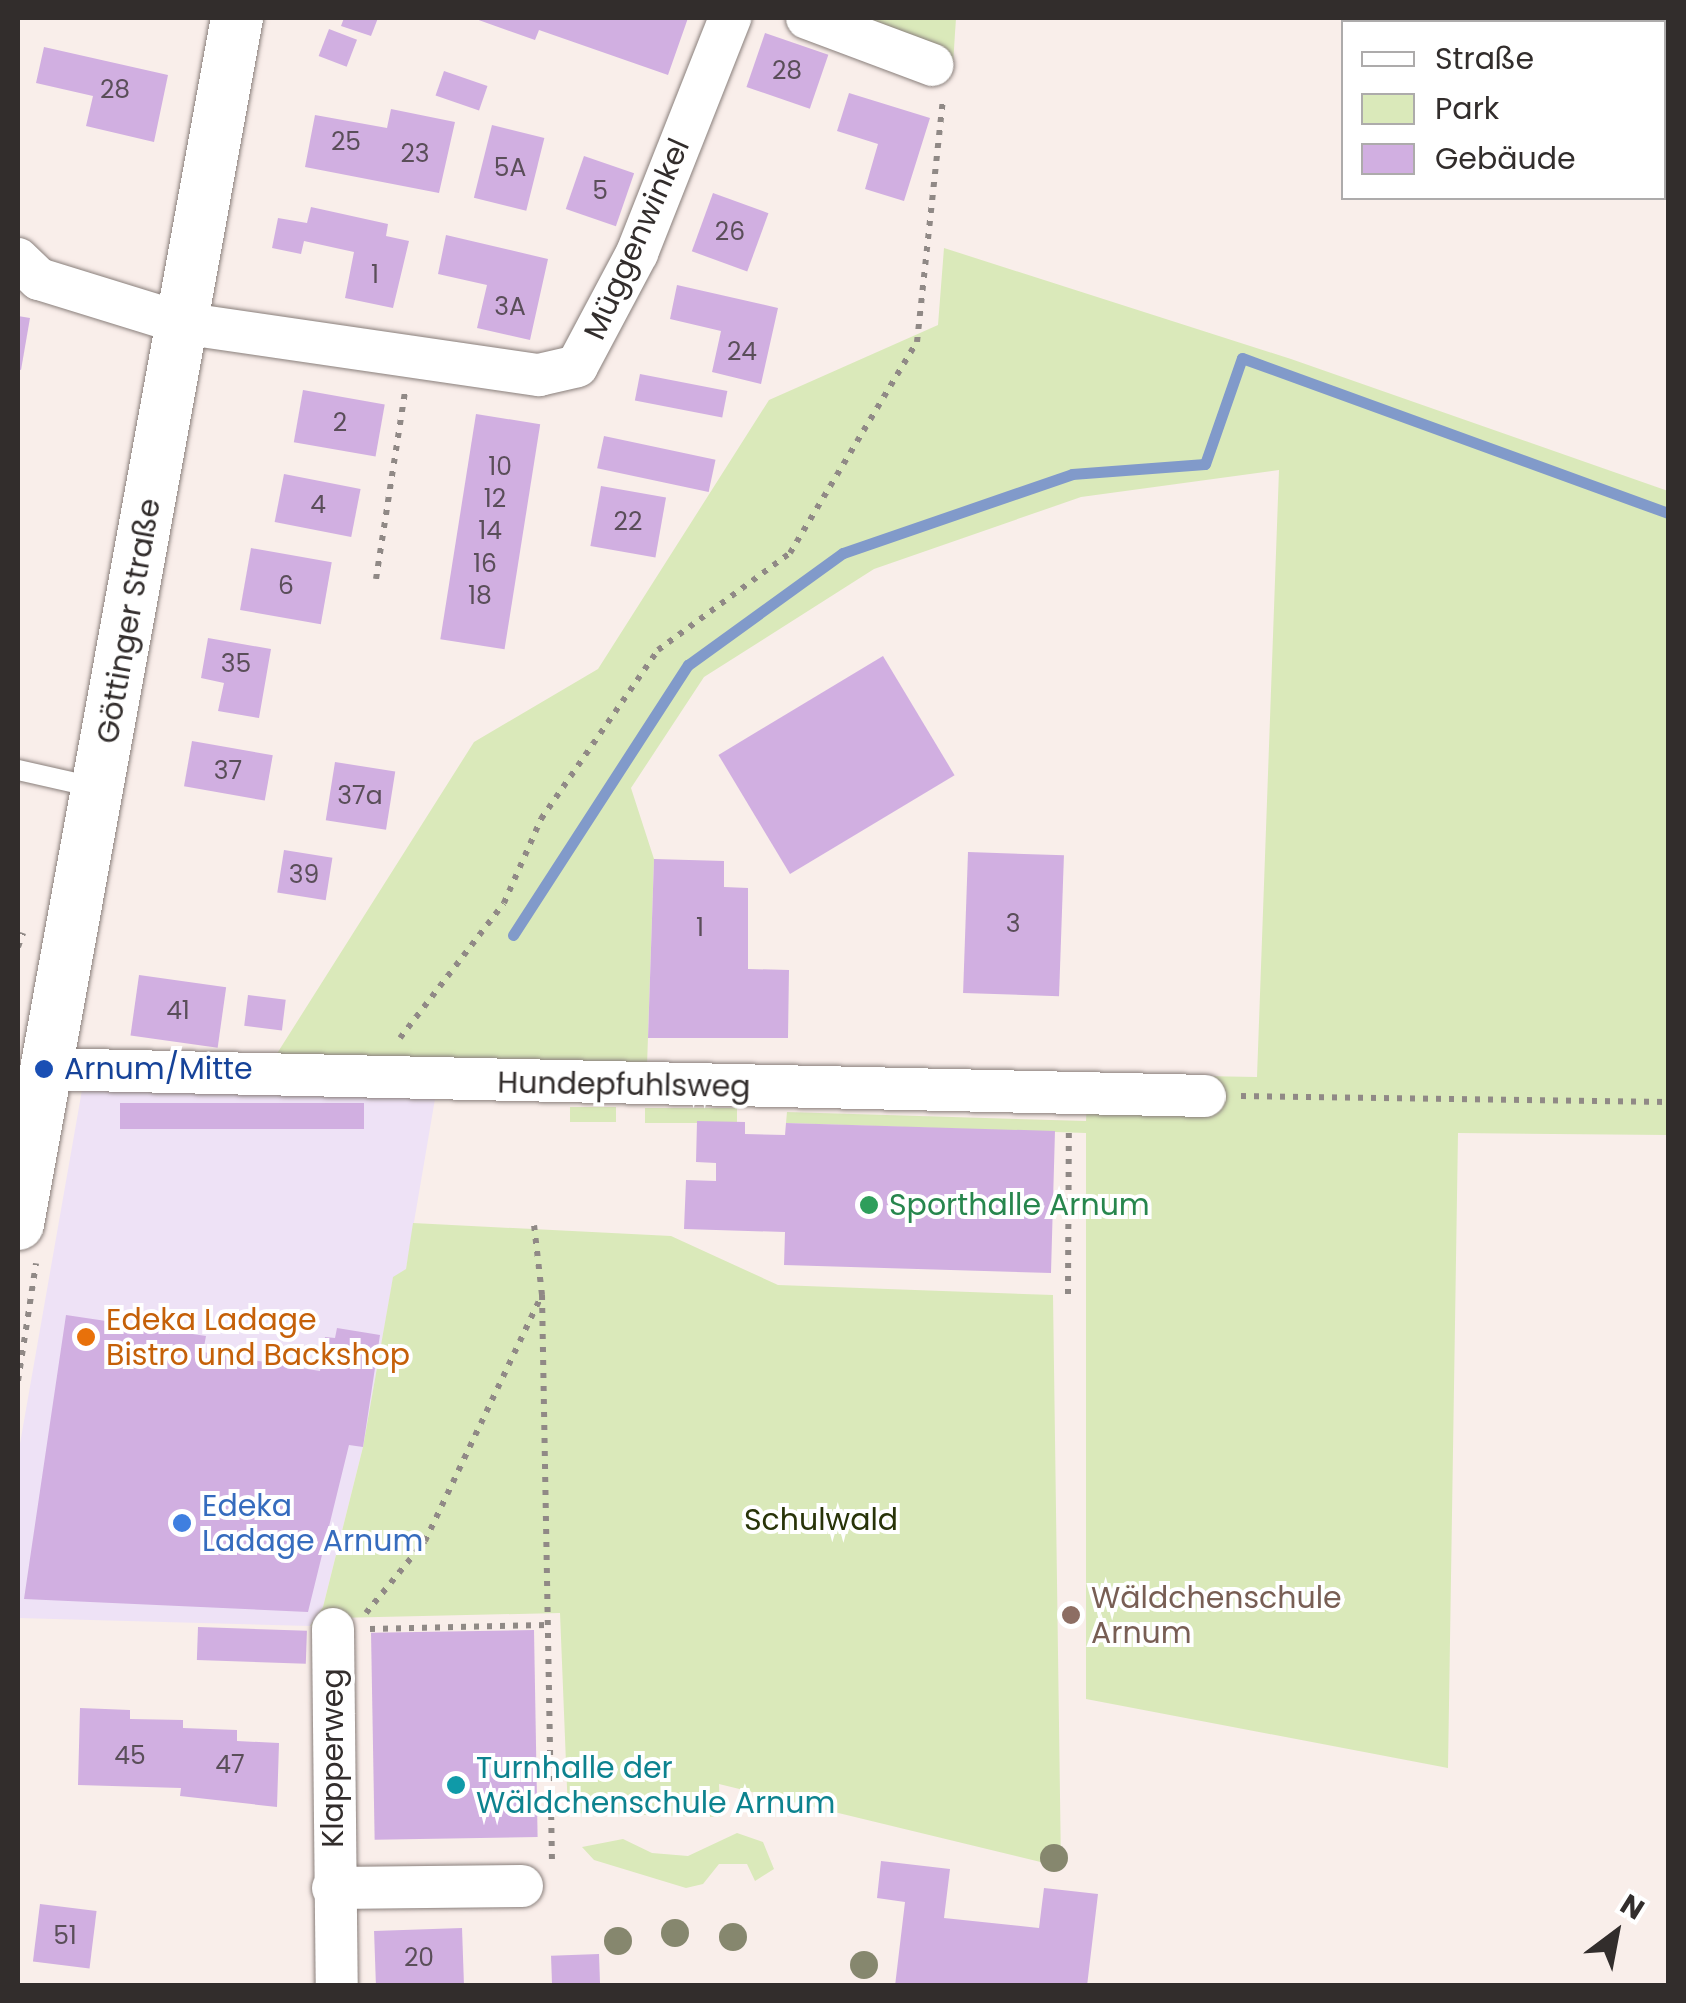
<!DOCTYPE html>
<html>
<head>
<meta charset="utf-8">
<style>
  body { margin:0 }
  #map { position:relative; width:1686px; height:2003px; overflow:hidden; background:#f9eeea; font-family:Poppins,sans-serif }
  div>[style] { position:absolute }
  .commercial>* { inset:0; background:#eee2f6 }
  .green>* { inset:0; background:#dae9ba; transform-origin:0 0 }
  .stream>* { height:11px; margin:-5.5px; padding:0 5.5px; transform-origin:5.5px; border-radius:5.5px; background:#819aca }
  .building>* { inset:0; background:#d1afe1; transform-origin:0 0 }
  .path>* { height:6px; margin-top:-3px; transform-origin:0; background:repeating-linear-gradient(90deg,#908986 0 5px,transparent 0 13px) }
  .roads { filter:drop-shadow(0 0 2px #897f7b) drop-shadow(0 0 2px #897f7b) }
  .service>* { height:20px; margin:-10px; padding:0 10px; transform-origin:10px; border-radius:10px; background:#fff }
  .minor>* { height:42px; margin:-21px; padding:0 21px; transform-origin:21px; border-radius:21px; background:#fff }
  .tertiary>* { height:52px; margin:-26px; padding:0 26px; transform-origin:26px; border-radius:26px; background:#fff }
  .trees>* { width:28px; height:28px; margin:-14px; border-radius:50%; background:#86876e }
  .dots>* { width:28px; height:28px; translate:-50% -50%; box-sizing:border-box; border:5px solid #fff; border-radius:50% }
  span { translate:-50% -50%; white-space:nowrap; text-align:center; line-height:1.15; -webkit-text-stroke:8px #fff; paint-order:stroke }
  .number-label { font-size:25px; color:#5a4e59 }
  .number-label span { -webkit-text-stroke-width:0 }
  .street-label { font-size:30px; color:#322d2c }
  .transit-label { font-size:30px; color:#164399 }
  .left { translate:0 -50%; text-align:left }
  .leisure-label { font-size:30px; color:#27864d }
  .food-label { font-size:30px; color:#c56008 }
  .shop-label { font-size:30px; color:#366cbe }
  .park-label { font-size:30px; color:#283308 }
  .education-label { font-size:30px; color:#785e54 }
  .culture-label { font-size:30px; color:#0d838f }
  .frame { position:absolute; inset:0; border:20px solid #322d2c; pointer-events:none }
  .legend { position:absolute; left:1341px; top:20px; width:325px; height:180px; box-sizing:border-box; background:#fff; border:2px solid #adabab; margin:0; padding:12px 18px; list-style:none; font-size:30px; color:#322d2c }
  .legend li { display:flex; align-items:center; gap:20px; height:50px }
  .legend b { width:50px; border:2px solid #adabab }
  .north { position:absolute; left:1566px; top:1883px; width:100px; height:100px; -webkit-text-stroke:8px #fff; paint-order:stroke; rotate:32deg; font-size:28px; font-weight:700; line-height:40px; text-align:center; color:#322d2c }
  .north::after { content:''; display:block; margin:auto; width:35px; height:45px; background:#322d2c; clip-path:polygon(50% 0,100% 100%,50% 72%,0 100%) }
</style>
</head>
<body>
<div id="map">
  <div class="commercial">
    <div style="clip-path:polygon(82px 1090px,436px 1093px,406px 1269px,393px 1278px,363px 1447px,323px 1607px,310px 1626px,18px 1618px,18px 1455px)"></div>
  </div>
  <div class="green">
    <div style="clip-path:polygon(826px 18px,956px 18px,953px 64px)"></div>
    <div style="clip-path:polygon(944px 248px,1291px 359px,1668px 491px,1668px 1135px,1458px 1133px,1448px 1768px,1086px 1699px,1086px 1133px,786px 1123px,787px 1112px,1086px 1121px,1088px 1074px,1257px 1077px,1279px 470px,1081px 497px,874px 569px,704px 677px,631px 788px,654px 859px,647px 1066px,271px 1063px,474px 742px,598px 669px,769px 400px,938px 325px)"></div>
    <div style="left:570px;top:1107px;width:46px;height:15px"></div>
    <div style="left:645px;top:1108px;width:92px;height:15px"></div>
    <div style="clip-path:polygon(413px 1223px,671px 1236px,778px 1285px,1053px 1295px,1061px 1867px,719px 1784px,720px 1817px,568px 1813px,560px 1613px,335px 1618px,310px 1626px,323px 1607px,363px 1447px,393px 1277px,406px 1269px)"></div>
    <div style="clip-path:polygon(737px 1833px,763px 1842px,774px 1869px,755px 1881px,747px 1864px,719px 1864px,703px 1884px,686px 1888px,594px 1860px,582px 1847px,623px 1839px,652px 1853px,688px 1856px)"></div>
  </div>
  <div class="stream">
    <div style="left:513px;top:935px;width:322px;rotate:-57.1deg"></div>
    <div style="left:688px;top:665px;width:191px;rotate:-35.9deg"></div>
    <div style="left:843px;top:553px;width:242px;rotate:-19deg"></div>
    <div style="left:1072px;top:474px;width:133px;rotate:-4.3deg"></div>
    <div style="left:1205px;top:464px;width:112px;rotate:-70.8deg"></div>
    <div style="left:1242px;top:358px;width:453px;rotate:20deg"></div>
  </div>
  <div class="building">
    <div style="clip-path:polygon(344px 18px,378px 18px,371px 36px,341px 26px)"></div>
    <div style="clip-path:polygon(473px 18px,688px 18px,668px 75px,539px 30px,535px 40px)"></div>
    <div style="left:329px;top:29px;width:30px;height:29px;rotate:21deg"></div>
    <div style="left:765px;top:33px;width:67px;height:57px;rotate:19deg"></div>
    <div style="clip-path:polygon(44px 47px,168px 75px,154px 142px,86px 126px,93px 96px,36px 83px)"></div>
    <div style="left:444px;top:71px;width:46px;height:26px;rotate:19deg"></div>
    <div style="clip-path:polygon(849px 93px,930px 118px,904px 201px,865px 189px,878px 144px,837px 131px)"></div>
    <div style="clip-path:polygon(391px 109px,455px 122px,439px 193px,305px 167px,315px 115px,387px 128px)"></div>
    <div style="left:492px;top:125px;width:54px;height:75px;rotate:14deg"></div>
    <div style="left:584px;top:156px;width:53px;height:56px;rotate:19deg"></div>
    <div style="left:713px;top:193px;width:59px;height:62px;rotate:20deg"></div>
    <div style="clip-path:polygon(311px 207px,388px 224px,386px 236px,409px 241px,393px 308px,345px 298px,354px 252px,304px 241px,301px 254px,272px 248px,278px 218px,307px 223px)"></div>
    <div style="clip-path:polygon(446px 235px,548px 259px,530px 340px,477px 328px,487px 285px,438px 274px)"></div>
    <div style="clip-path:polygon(677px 285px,778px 308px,761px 384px,712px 372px,721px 331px,670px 319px)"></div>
    <div style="clip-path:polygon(18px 316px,30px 318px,21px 370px,18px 369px)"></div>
    <div style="left:640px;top:374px;width:89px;height:27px;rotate:11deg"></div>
    <div style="left:303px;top:390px;width:83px;height:53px;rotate:10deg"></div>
    <div style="left:476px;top:414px;width:65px;height:228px;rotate:9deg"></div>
    <div style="left:604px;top:436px;width:114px;height:33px;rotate:12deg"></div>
    <div style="left:284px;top:474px;width:78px;height:49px;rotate:11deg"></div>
    <div style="left:601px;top:486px;width:66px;height:61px;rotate:10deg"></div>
    <div style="left:251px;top:548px;width:82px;height:63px;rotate:10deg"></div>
    <div style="clip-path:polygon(208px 638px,271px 649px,259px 718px,218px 711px,224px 683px,201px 678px)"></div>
    <div style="left:883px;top:656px;width:139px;height:192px;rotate:59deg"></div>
    <div style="left:192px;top:741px;width:82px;height:46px;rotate:10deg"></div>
    <div style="left:335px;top:762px;width:61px;height:59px;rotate:9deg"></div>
    <div style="left:284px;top:850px;width:49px;height:43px;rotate:9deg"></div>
    <div style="left:968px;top:852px;width:96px;height:141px;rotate:2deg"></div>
    <div style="clip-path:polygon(654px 859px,724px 861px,724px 887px,748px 888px,748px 969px,789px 970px,788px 1038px,648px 1038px)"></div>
    <div style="left:139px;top:975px;width:88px;height:61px;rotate:8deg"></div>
    <div style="left:248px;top:995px;width:38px;height:31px;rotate:7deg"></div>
    <div style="left:120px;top:1103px;width:244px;height:26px"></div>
    <div style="clip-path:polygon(697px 1121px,745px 1122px,745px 1134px,785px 1135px,786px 1123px,1055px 1131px,1051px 1273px,784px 1265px,785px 1232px,684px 1229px,686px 1180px,716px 1181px,716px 1163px,696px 1162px)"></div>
    <div style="clip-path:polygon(66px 1315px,206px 1336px,203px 1352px,320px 1371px,325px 1337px,335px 1338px,337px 1328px,380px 1335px,363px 1447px,349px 1445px,308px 1612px,24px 1599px)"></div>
    <div style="left:198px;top:1627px;width:109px;height:33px;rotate:2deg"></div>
    <div style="left:534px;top:1630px;width:207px;height:163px;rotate:89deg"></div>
    <div style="clip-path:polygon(80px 1708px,130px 1710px,130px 1719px,183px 1720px,183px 1728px,237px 1730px,237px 1741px,279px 1743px,277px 1807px,180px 1796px,181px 1788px,78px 1785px)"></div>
    <div style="clip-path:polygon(881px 1861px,950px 1869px,944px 1918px,1039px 1928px,1044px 1888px,1098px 1894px,1087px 1986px,895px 1986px,905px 1902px,877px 1898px)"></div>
    <div style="left:40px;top:1904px;width:57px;height:58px;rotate:7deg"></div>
    <div style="left:462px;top:1928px;width:58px;height:88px;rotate:88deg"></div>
    <div style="left:599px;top:1954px;width:32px;height:48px;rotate:88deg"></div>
  </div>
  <div class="path">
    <div style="left:376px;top:579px;width:189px;rotate:-81.2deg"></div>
    <div style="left:18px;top:947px;width:15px;rotate:-70deg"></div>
    <div style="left:400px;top:1038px;width:170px;rotate:-52.4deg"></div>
    <div style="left:504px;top:903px;width:92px;rotate:-66.2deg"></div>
    <div style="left:541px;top:819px;width:206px;rotate:-55.3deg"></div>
    <div style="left:658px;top:650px;width:164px;rotate:-36.3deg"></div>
    <div style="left:790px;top:553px;width:246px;rotate:-59deg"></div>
    <div style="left:917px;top:342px;width:243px;rotate:-83.9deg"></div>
    <div style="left:1241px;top:1096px;width:427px;rotate:0.8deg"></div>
    <div style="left:1068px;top:1294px;width:164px;rotate:-89.7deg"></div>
    <div style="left:542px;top:1295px;width:569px;rotate:88.99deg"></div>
    <div style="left:18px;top:1381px;width:119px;rotate:-81.3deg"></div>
    <div style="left:366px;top:1613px;width:93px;rotate:-50.7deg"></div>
    <div style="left:425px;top:1541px;width:272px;rotate:-64.6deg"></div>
    <div style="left:542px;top:1295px;width:70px;rotate:-96.5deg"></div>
    <div style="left:370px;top:1629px;width:177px;rotate:-1.3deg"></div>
  </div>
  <div class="roads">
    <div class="service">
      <div style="left:18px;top:770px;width:82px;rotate:12.7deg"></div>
    </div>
    <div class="minor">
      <div style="left:807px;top:18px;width:134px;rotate:20.5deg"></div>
      <div style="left:18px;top:259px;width:29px;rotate:44deg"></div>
      <div style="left:39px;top:279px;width:149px;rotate:17.2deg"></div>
      <div style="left:181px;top:323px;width:362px;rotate:8.3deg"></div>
      <div style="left:539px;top:375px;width:39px;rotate:-13deg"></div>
      <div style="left:577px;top:366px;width:128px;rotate:-62deg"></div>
      <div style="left:637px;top:253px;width:253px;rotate:-68.4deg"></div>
      <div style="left:44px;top:1069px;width:1161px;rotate:1.33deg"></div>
      <div style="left:333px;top:1629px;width:357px;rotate:89.4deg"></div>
      <div style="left:333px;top:1888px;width:189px;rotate:-0.6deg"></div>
    </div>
    <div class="tertiary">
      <div style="left:18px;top:1224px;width:1226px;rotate:-79.71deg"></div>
    </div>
  </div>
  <div class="trees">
    <div style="left:1054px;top:1858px"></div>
    <div style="left:675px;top:1933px"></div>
    <div style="left:733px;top:1937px"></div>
    <div style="left:618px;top:1941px"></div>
    <div style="left:864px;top:1965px"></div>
  </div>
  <div class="dots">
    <div style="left:44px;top:1069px;background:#1a4fb4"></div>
    <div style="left:869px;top:1205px;background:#2e9e5b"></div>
    <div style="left:86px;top:1337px;background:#e8710a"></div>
    <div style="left:182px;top:1523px;background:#3f7fe0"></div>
    <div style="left:1071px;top:1615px;background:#8d6e63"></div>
    <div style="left:456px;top:1785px;background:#0f9aa8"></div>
  </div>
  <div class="number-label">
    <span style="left:787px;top:71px">28</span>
    <span style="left:115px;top:90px">28</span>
    <span style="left:346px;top:142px">25</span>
    <span style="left:415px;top:154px">23</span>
    <span style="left:510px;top:168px">5A</span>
    <span style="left:600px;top:191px">5</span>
    <span style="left:730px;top:232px">26</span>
    <span style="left:375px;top:275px">1</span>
    <span style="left:510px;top:307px">3A</span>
    <span style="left:742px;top:352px">24</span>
    <span style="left:340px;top:423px">2</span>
    <span style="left:500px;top:467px">10</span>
    <span style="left:495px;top:499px">12</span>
    <span style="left:318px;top:505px">4</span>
    <span style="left:628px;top:522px">22</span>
    <span style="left:490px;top:531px">14</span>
    <span style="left:485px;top:564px">16</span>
    <span style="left:286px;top:586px">6</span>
    <span style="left:480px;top:596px">18</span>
    <span style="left:236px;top:664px">35</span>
    <span style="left:228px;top:771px">37</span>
    <span style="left:360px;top:796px">37a</span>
    <span style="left:304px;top:875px">39</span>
    <span style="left:1013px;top:924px">3</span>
    <span style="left:700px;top:928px">1</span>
    <span style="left:178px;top:1011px">41</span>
    <span style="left:130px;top:1756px">45</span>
    <span style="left:230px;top:1765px">47</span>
    <span style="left:65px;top:1936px">51</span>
    <span style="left:419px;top:1958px">20</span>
  </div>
  <div class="street-label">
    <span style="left:637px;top:239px;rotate:-66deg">Müggenwinkel</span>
    <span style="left:129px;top:621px;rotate:-80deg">Göttinger Straße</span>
    <span style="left:624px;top:1085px;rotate:1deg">Hundepfuhlsweg</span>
    <span style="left:333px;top:1758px;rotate:-90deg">Klapperweg</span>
  </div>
  <div class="transit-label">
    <span class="left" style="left:64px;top:1069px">Arnum/Mitte</span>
  </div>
  <div class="leisure-label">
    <span class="left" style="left:889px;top:1205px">Sporthalle Arnum</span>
  </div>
  <div class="food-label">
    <span class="left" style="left:106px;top:1337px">Edeka Ladage<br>Bistro und Backshop</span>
  </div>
  <div class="shop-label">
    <span class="left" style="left:202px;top:1523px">Edeka<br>Ladage Arnum</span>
  </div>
  <div class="park-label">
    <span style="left:821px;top:1520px">Schulwald</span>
  </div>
  <div class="education-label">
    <span class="left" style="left:1091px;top:1615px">Wäldchenschule<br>Arnum</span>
  </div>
  <div class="culture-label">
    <span class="left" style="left:476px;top:1785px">Turnhalle der<br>Wäldchenschule Arnum</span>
  </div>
  <div class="frame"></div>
  <ul class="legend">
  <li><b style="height:12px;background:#fff"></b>Straße</li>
  <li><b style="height:28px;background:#dae9ba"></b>Park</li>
  <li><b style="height:28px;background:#d1afe1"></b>Gebäude</li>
  </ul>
  <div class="north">N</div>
</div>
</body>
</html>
